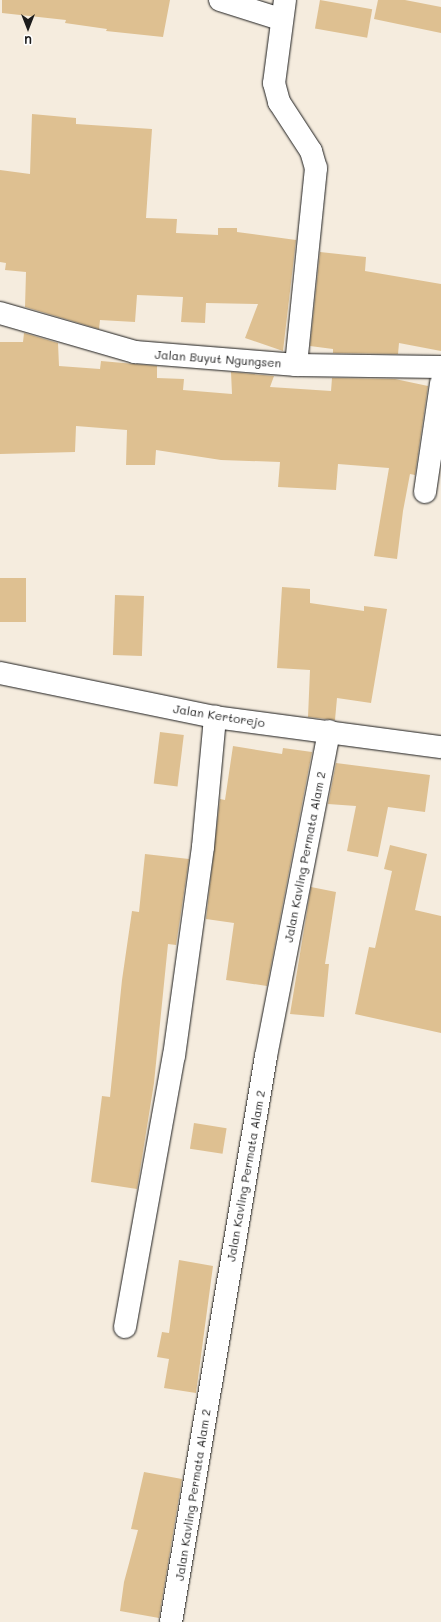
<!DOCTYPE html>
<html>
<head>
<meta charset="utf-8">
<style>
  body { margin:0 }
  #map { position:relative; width:441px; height:1622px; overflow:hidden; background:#f5ecde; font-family:Mali,sans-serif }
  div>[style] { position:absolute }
  .building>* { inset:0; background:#dec091; transform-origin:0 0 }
  .roads { filter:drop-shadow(0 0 1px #1c1c1c) drop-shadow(0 0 1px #1c1c1c) }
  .minor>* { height:22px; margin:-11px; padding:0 11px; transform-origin:11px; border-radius:11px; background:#fff }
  span { translate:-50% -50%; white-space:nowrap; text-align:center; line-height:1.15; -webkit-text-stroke:3.5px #fff; paint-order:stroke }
  .street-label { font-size:12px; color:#1c1c1c }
  .north { position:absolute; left:8px; top:8px; width:40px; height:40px; -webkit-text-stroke:3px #fff; paint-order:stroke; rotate:180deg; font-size:11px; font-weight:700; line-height:16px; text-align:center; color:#1c1c1c }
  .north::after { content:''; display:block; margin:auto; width:14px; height:18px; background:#1c1c1c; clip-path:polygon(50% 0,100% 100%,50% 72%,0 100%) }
</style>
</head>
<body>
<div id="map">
  <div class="building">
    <div style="clip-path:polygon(2px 0,170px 0,163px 37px,106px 31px,107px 29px,65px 23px,66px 20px,2px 13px)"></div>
    <div style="left:320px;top:0;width:53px;height:29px;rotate:10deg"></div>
    <div style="clip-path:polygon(378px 0,405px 0,441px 7px,441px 33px,374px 19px)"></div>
    <div style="clip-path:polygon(32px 114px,76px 118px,76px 124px,152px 129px,146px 218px,177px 219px,176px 233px,218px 235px,218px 228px,237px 228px,237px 232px,296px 240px,283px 351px,245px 338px,258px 304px,206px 303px,205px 323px,181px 322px,183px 297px,137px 295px,135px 322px,100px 320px,99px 329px,25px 307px,26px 272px,5px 270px,6px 263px,0 262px,0 170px,30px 174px)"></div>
    <div style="clip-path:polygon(320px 252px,366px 257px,365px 271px,441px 284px,441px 351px,399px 343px,398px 354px,333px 353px,333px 349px,310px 346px)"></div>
    <div style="clip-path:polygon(24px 333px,58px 343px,59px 366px,100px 369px,101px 361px,157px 366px,157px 378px,184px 379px,183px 390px,232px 394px,231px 372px,274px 376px,270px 387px,331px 391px,332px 378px,395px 379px,428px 386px,415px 475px,410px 474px,403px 511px,397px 559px,374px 556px,389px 468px,338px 464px,336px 490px,278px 487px,280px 462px,221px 460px,156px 450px,155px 465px,126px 465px,127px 430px,76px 426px,75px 452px,0 454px,0 342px,23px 342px)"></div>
    <div style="left:0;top:578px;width:26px;height:44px"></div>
    <div style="clip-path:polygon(282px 587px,310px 589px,310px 603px,364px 611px,364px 606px,387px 609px,371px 703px,337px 698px,335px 720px,308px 717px,310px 670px,277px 668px)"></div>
    <div style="left:115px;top:595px;width:29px;height:60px;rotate:2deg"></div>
    <div style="left:160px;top:732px;width:24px;height:52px;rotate:7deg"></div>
    <div style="clip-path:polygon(233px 746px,282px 754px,283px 748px,312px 752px,267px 986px,226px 980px,234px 923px,206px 919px,220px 799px,225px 800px)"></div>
    <div style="clip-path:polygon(336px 763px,430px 775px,425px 812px,388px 807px,378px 857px,347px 851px,356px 806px,328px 804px)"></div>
    <div style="clip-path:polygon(390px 845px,427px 854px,415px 910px,441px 916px,441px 1033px,355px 1014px,369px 947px,375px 948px,392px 871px,384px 869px)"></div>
    <div style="clip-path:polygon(145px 854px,189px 859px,176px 945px,168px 944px,154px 1083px,137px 1189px,91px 1182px,102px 1096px,110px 1097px,122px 980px,132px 911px,139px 912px)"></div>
    <div style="clip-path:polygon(311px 887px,336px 892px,325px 964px,329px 964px,324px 1017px,290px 1014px)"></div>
    <div style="left:194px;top:1123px;width:33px;height:26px;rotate:9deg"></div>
    <div style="clip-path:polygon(179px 1260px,213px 1266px,196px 1393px,164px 1388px,169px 1359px,157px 1357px,162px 1332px,169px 1333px)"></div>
    <div style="clip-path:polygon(144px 1472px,182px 1479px,159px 1618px,120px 1611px,124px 1582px,138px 1530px,131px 1529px)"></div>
  </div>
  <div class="roads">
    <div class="minor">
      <div style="left:220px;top:0;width:63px;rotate:17.6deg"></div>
      <div style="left:285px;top:0;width:84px;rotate:97.5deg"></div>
      <div style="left:274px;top:83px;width:20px;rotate:75deg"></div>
      <div style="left:279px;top:102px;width:59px;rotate:56.9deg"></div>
      <div style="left:311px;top:151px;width:18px;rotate:74deg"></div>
      <div style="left:316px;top:168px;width:198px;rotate:95.8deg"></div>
      <div style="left:0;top:313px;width:141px;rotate:16.1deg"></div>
      <div style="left:135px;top:352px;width:162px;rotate:4.6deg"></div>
      <div style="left:296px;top:365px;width:145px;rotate:0.8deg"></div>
      <div style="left:425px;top:492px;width:110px;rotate:-81.6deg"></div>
      <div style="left:0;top:673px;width:219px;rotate:11.6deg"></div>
      <div style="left:215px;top:717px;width:228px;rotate:7.6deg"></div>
      <div style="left:125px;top:1327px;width:275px;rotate:-79.8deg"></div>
      <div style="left:174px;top:1056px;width:211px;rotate:-82.1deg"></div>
      <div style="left:203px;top:847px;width:131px;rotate:-84.7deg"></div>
      <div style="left:171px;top:1622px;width:574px;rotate:-80.47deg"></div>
      <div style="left:266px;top:1056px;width:331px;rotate:-79deg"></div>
    </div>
  </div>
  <div class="street-label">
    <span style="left:218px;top:359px;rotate:4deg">Jalan Buyut Ngungsen</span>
    <span style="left:219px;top:716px;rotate:9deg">Jalan Kertorejo</span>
    <span style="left:305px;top:857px;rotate:-79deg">Jalan Kavling Permata Alam 2</span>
    <span style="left:246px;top:1176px;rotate:-80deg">Jalan Kavling Permata Alam 2</span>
    <span style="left:193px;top:1495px;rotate:-81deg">Jalan Kavling Permata Alam 2</span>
  </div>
  <div class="north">U</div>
</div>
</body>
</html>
